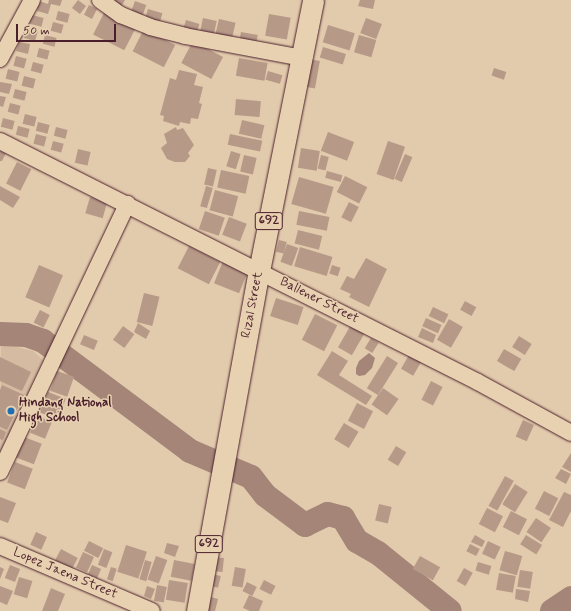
<!DOCTYPE html>
<html>
<head>
<meta charset="utf-8">
<style>
  body { margin:0 }
  #map { position:relative; width:571px; height:611px; overflow:hidden; background:#e2caac; font-family:Mynerve,sans-serif }
  div>[style] { position:absolute }
  .built>* { inset:0; background:#d5bba1 }
  .water>* { inset:0; background:#a48578 }
  .river>* { height:24px; margin:-12px; padding:0 12px; transform-origin:12px; border-radius:12px; background:#a48578 }
  .building>* { inset:0; background:#b79988; transform-origin:0 0 }
  .roads { filter:drop-shadow(0 0 1px #4a1f2b) drop-shadow(0 0 1px #4a1f2b) }
  .minor>* { height:16px; margin:-8px; padding:0 8px; transform-origin:8px; border-radius:8px; background:#e8d1b1 }
  .major>* { height:21px; margin:-10.5px; padding:0 10.5px; transform-origin:10.5px; border-radius:10.5px; background:#e8d1b1 }
  .dots>* { width:11px; height:11px; translate:-50% -50%; box-sizing:border-box; border:2px solid #e8d1b1; border-radius:50% }
  span { translate:-50% -50%; white-space:nowrap; text-align:center; line-height:1.15; -webkit-text-stroke:3px #e8d1b1; paint-order:stroke }
  .shield-label span { padding:1px 3px; background:#e8d1b1; border:1px solid; border-radius:3px; -webkit-text-stroke-width:0 }
  .shield-label { font-size:12px; color:#4a1f2b; font-weight:700 }
  .street-label { font-size:13px; color:#4a1f2b }
  .poi-label { font-size:13px; color:#4a1f2b; font-weight:700 }
  .left { translate:0 -50%; text-align:left }
  .scale { position:absolute; left:16px; top:24px; width:100px; height:18px; box-sizing:border-box; border:2px solid #4a1f2b; border-top:0; padding-left:5px; font-size:12px; line-height:14px; white-space:nowrap; color:#4a1f2b; -webkit-text-stroke:3px #e8d1b1; paint-order:stroke }
</style>
</head>
<body>
<div id="map">
  <div class="built">
    <div style="clip-path:polygon(1px 343px,33px 351px,45px 362px,0 461px)"></div>
  </div>
  <div class="water">
    <div style="clip-path:polygon(369px 353px,375px 358px,372px 368px,365px 375px,359px 376px,356px 374px,356px 368px,359px 361px)"></div>
  </div>
  <div class="river">
    <div style="left:0;top:334px;width:26px;rotate:2deg"></div>
    <div style="left:26px;top:335px;width:18px;rotate:19deg"></div>
    <div style="left:43px;top:341px;width:184px;rotate:36.8deg"></div>
    <div style="left:190px;top:451px;width:66px;rotate:23.1deg"></div>
    <div style="left:251px;top:477px;width:23px;rotate:52deg"></div>
    <div style="left:265px;top:495px;width:50px;rotate:36.9deg"></div>
    <div style="left:305px;top:525px;width:25px;rotate:-26deg"></div>
    <div style="left:328px;top:514px;width:16px;rotate:15deg"></div>
    <div style="left:343px;top:518px;width:27px;rotate:59deg"></div>
    <div style="left:357px;top:541px;width:24px;rotate:30deg"></div>
    <div style="left:378px;top:553px;width:92px;rotate:38.9deg"></div>
    <div style="left:552px;top:611px;width:23px;rotate:-34deg"></div>
  </div>
  <div class="building">
    <div style="clip-path:polygon(49px 0,62px 0,60px 6px,51px 4px,48px 14px,37px 11px,39px 1px,48px 4px)"></div>
    <div style="left:78px;top:0;width:10px;height:10px;rotate:37deg"></div>
    <div style="clip-path:polygon(111px 0,125px 0,120px 8px)"></div>
    <div style="clip-path:polygon(360px 0,375px 0,373px 9px,358px 6px)"></div>
    <div style="left:135px;top:1px;width:12px;height:16px;rotate:20deg"></div>
    <div style="left:89px;top:5px;width:9px;height:11px;rotate:27deg"></div>
    <div style="left:148px;top:9px;width:15px;height:12px;rotate:16deg"></div>
    <div style="left:58px;top:11px;width:12px;height:9px;rotate:14deg"></div>
    <div style="left:104px;top:13px;width:35px;height:24px;rotate:27deg"></div>
    <div style="left:269px;top:14px;width:22px;height:22px;rotate:10deg"></div>
    <div style="left:32px;top:15px;width:12px;height:9px;rotate:14deg"></div>
    <div style="left:203px;top:18px;width:14px;height:17px;rotate:12deg"></div>
    <div style="left:366px;top:18px;width:17px;height:16px;rotate:21deg"></div>
    <div style="left:219px;top:19px;width:17px;height:17px;rotate:13deg"></div>
    <div style="left:186px;top:20px;width:14px;height:9px;rotate:17deg"></div>
    <div style="left:53px;top:22px;width:11px;height:9px;rotate:15deg"></div>
    <div style="left:328px;top:25px;width:28px;height:18px;rotate:17deg"></div>
    <div style="clip-path:polygon(26px 29px,38px 31px,35px 41px,24px 38px)"></div>
    <div style="left:144px;top:29px;width:35px;height:25px;rotate:27deg"></div>
    <div style="left:241px;top:32px;width:17px;height:12px;rotate:10deg"></div>
    <div style="left:45px;top:35px;width:12px;height:9px;rotate:14deg"></div>
    <div style="left:359px;top:35px;width:18px;height:18px;rotate:16deg"></div>
    <div style="left:193px;top:41px;width:34px;height:25px;rotate:28deg"></div>
    <div style="clip-path:polygon(19px 42px,30px 44px,28px 54px,16px 51px)"></div>
    <div style="left:323px;top:47px;width:24px;height:11px;rotate:17deg"></div>
    <div style="left:39px;top:48px;width:11px;height:9px;rotate:15deg"></div>
    <div style="left:16px;top:56px;width:11px;height:10px;rotate:15deg"></div>
    <div style="left:239px;top:58px;width:29px;height:18px;rotate:10deg"></div>
    <div style="left:309px;top:59px;width:11px;height:28px;rotate:10deg"></div>
    <div style="left:33px;top:62px;width:11px;height:9px;rotate:15deg"></div>
    <div style="left:494px;top:68px;width:13px;height:8px;rotate:18deg"></div>
    <div style="left:8px;top:69px;width:12px;height:10px;rotate:14deg"></div>
    <div style="clip-path:polygon(179px 70px,197px 74px,194px 85px,203px 87px,199px 103px,202px 104px,198px 119px,191px 118px,190px 124px,180px 122px,179px 126px,163px 121px,164px 116px,160px 115px,170px 78px,176px 80px)"></div>
    <div style="left:268px;top:71px;width:15px;height:9px;rotate:16deg"></div>
    <div style="left:24px;top:76px;width:12px;height:10px;rotate:14deg"></div>
    <div style="clip-path:polygon(0 82px,12px 84px,9px 94px,0 92px)"></div>
    <div style="left:15px;top:89px;width:12px;height:9px;rotate:14deg"></div>
    <div style="clip-path:polygon(0 96px,6px 97px,3px 107px,0 106px)"></div>
    <div style="left:236px;top:99px;width:25px;height:16px;rotate:5deg"></div>
    <div style="left:10px;top:103px;width:11px;height:9px;rotate:15deg"></div>
    <div style="left:25px;top:114px;width:12px;height:10px;rotate:14deg"></div>
    <div style="left:3px;top:118px;width:12px;height:9px;rotate:14deg"></div>
    <div style="left:242px;top:120px;width:23px;height:14px;rotate:13deg"></div>
    <div style="left:38px;top:122px;width:12px;height:9px;rotate:14deg"></div>
    <div style="left:18px;top:126px;width:12px;height:9px;rotate:14deg"></div>
    <div style="left:56px;top:127px;width:12px;height:9px;rotate:14deg"></div>
    <div style="clip-path:polygon(176px 127px,177px 130px,183px 128px,194px 145px,188px 153px,190px 156px,185px 162px,175px 162px,167px 159px,161px 148px,167px 143px,164px 134px)"></div>
    <div style="left:328px;top:132px;width:28px;height:20px;rotate:21deg"></div>
    <div style="left:36px;top:134px;width:11px;height:10px;rotate:15deg"></div>
    <div style="left:230px;top:134px;width:33px;height:11px;rotate:12deg"></div>
    <div style="left:53px;top:141px;width:11px;height:9px;rotate:15deg"></div>
    <div style="left:388px;top:141px;width:18px;height:35px;rotate:19deg"></div>
    <div style="left:301px;top:148px;width:19px;height:20px;rotate:9deg"></div>
    <div style="left:78px;top:149px;width:13px;height:14px;rotate:13deg"></div>
    <div style="clip-path:polygon(0 151px,6px 153px,2px 161px,0 161px)"></div>
    <div style="left:231px;top:151px;width:10px;height:16px;rotate:17deg"></div>
    <div style="left:405px;top:154px;width:8px;height:27px;rotate:23deg"></div>
    <div style="left:244px;top:155px;width:13px;height:17px;rotate:13deg"></div>
    <div style="left:321px;top:155px;width:8px;height:14px;rotate:14deg"></div>
    <div style="left:17px;top:162px;width:16px;height:24px;rotate:27deg"></div>
    <div style="left:208px;top:168px;width:9px;height:17px;rotate:13deg"></div>
    <div style="left:221px;top:170px;width:29px;height:18px;rotate:12deg"></div>
    <div style="left:327px;top:171px;width:16px;height:7px;rotate:15deg"></div>
    <div style="left:345px;top:176px;width:25px;height:18px;rotate:27deg"></div>
    <div style="left:299px;top:177px;width:36px;height:28px;rotate:16deg"></div>
    <div style="clip-path:polygon(0 186px,20px 197px,13px 208px,0 200px)"></div>
    <div style="left:206px;top:186px;width:7px;height:21px;rotate:16deg"></div>
    <div style="left:215px;top:190px;width:24px;height:21px;rotate:15deg"></div>
    <div style="left:90px;top:197px;width:18px;height:17px;rotate:16deg"></div>
    <div style="left:349px;top:202px;width:11px;height:17px;rotate:27deg"></div>
    <div style="left:205px;top:211px;width:21px;height:19px;rotate:19deg"></div>
    <div style="left:299px;top:211px;width:31px;height:14px;rotate:11deg"></div>
    <div style="left:229px;top:217px;width:19px;height:19px;rotate:21deg"></div>
    <div style="left:298px;top:230px;width:25px;height:14px;rotate:14deg"></div>
    <div style="left:279px;top:240px;width:8px;height:12px;rotate:14deg"></div>
    <div style="left:287px;top:244px;width:12px;height:19px;rotate:20deg"></div>
    <div style="left:189px;top:246px;width:35px;height:25px;rotate:27deg"></div>
    <div style="left:300px;top:247px;width:34px;height:20px;rotate:17deg"></div>
    <div style="clip-path:polygon(366px 258px,387px 269px,369px 307px,349px 297px,351px 294px,340px 289px,347px 276px,354px 279px)"></div>
    <div style="left:223px;top:261px;width:27px;height:24px;rotate:22deg"></div>
    <div style="left:39px;top:265px;width:26px;height:35px;rotate:23deg"></div>
    <div style="left:332px;top:265px;width:9px;height:9px;rotate:18deg"></div>
    <div style="left:144px;top:293px;width:16px;height:30px;rotate:14deg"></div>
    <div style="left:276px;top:298px;width:29px;height:19px;rotate:18deg"></div>
    <div style="left:465px;top:301px;width:13px;height:10px;rotate:29deg"></div>
    <div style="left:433px;top:307px;width:17px;height:10px;rotate:25deg"></div>
    <div style="left:40px;top:310px;width:11px;height:14px;rotate:27deg"></div>
    <div style="left:315px;top:314px;width:25px;height:29px;rotate:27deg"></div>
    <div style="left:426px;top:318px;width:17px;height:9px;rotate:24deg"></div>
    <div style="left:449px;top:319px;width:16px;height:24px;rotate:30deg"></div>
    <div style="clip-path:polygon(138px 323px,150px 331px,146px 339px,134px 332px)"></div>
    <div style="left:352px;top:323px;width:16px;height:28px;rotate:30deg"></div>
    <div style="left:123px;top:326px;width:14px;height:17px;rotate:36deg"></div>
    <div style="clip-path:polygon(422px 328px,436px 335px,433px 343px,418px 337px)"></div>
    <div style="left:84px;top:335px;width:15px;height:10px;rotate:23deg"></div>
    <div style="left:519px;top:336px;width:15px;height:13px;rotate:32deg"></div>
    <div style="left:371px;top:338px;width:9px;height:12px;rotate:32deg"></div>
    <div style="left:504px;top:349px;width:20px;height:14px;rotate:30deg"></div>
    <div style="clip-path:polygon(332px 351px,348px 361px,339px 375px,372px 396px,366px 405px,317px 375px)"></div>
    <div style="left:409px;top:355px;width:14px;height:16px;rotate:30deg"></div>
    <div style="left:387px;top:356px;width:13px;height:38px;rotate:32deg"></div>
    <div style="clip-path:polygon(0 357px,31px 372px,22px 391px,0 381px)"></div>
    <div style="left:57px;top:371px;width:18px;height:21px;rotate:19deg"></div>
    <div style="left:431px;top:381px;width:13px;height:21px;rotate:27deg"></div>
    <div style="clip-path:polygon(2px 385px,24px 395px,7px 430px,0 427px,0 390px)"></div>
    <div style="left:383px;top:388px;width:19px;height:20px;rotate:35deg"></div>
    <div style="left:48px;top:392px;width:19px;height:22px;rotate:21deg"></div>
    <div style="left:357px;top:403px;width:18px;height:20px;rotate:27deg"></div>
    <div style="left:37px;top:416px;width:16px;height:18px;rotate:22deg"></div>
    <div style="left:523px;top:420px;width:12px;height:18px;rotate:24deg"></div>
    <div style="left:344px;top:423px;width:17px;height:19px;rotate:31deg"></div>
    <div style="clip-path:polygon(0 429px,6px 432px,3px 440px,0 439px)"></div>
    <div style="left:24px;top:437px;width:19px;height:22px;rotate:21deg"></div>
    <div style="left:396px;top:446px;width:12px;height:16px;rotate:31deg"></div>
    <div style="clip-path:polygon(571px 453px,571px 472px,562px 467px)"></div>
    <div style="left:15px;top:462px;width:19px;height:22px;rotate:21deg"></div>
    <div style="clip-path:polygon(561px 469px,571px 474px,566px 484px,555px 478px)"></div>
    <div style="left:505px;top:476px;width:10px;height:34px;rotate:29deg"></div>
    <div style="left:515px;top:484px;width:15px;height:24px;rotate:32deg"></div>
    <div style="left:544px;top:491px;width:16px;height:20px;rotate:27deg"></div>
    <div style="clip-path:polygon(564px 492px,571px 495px,571px 511px,563px 527px,549px 520px)"></div>
    <div style="clip-path:polygon(0 497px,16px 503px,8px 523px,0 520px)"></div>
    <div style="left:379px;top:504px;width:13px;height:17px;rotate:13deg"></div>
    <div style="left:487px;top:508px;width:18px;height:18px;rotate:27deg"></div>
    <div style="left:511px;top:511px;width:18px;height:18px;rotate:27deg"></div>
    <div style="left:536px;top:518px;width:18px;height:17px;rotate:34deg"></div>
    <div style="left:36px;top:532px;width:12px;height:14px;rotate:24deg"></div>
    <div style="clip-path:polygon(475px 535px,485px 541px,482px 547px,471px 542px)"></div>
    <div style="left:526px;top:535px;width:19px;height:11px;rotate:32deg"></div>
    <div style="left:89px;top:541px;width:16px;height:11px;rotate:27deg"></div>
    <div style="left:488px;top:541px;width:14px;height:14px;rotate:25deg"></div>
    <div style="clip-path:polygon(167px 543px,179px 546px,175px 557px,164px 553px)"></div>
    <div style="left:470px;top:544px;width:11px;height:8px;rotate:27deg"></div>
    <div style="left:126px;top:545px;width:22px;height:28px;rotate:18deg"></div>
    <div style="left:61px;top:549px;width:19px;height:13px;rotate:28deg"></div>
    <div style="left:104px;top:549px;width:9px;height:17px;rotate:21deg"></div>
    <div style="left:505px;top:551px;width:18px;height:20px;rotate:16deg"></div>
    <div style="left:83px;top:552px;width:12px;height:17px;rotate:24deg"></div>
    <div style="left:156px;top:556px;width:12px;height:25px;rotate:20deg"></div>
    <div style="left:420px;top:556px;width:23px;height:15px;rotate:29deg"></div>
    <div style="left:214px;top:557px;width:10px;height:14px;rotate:6deg"></div>
    <div style="left:145px;top:560px;width:7px;height:20px;rotate:16deg"></div>
    <div style="left:174px;top:560px;width:21px;height:17px;rotate:11deg"></div>
    <div style="left:478px;top:562px;width:14px;height:9px;rotate:17deg"></div>
    <div style="left:10px;top:565px;width:11px;height:14px;rotate:22deg"></div>
    <div style="left:92px;top:565px;width:10px;height:10px;rotate:24deg"></div>
    <div style="clip-path:polygon(0 567px,4px 569px,0 579px)"></div>
    <div style="left:111px;top:567px;width:6px;height:13px;rotate:18deg"></div>
    <div style="left:235px;top:567px;width:11px;height:19px;rotate:10deg"></div>
    <div style="left:464px;top:568px;width:10px;height:15px;rotate:29deg"></div>
    <div style="left:520px;top:570px;width:13px;height:17px;rotate:9deg"></div>
    <div style="left:499px;top:573px;width:17px;height:17px;rotate:10deg"></div>
    <div style="left:212px;top:574px;width:9px;height:12px;rotate:13deg"></div>
    <div style="left:19px;top:577px;width:14px;height:18px;rotate:17deg"></div>
    <div style="left:169px;top:580px;width:19px;height:20px;rotate:9deg"></div>
    <div style="left:264px;top:580px;width:13px;height:10px;rotate:27deg"></div>
    <div style="left:247px;top:582px;width:11px;height:10px;rotate:27deg"></div>
    <div style="left:157px;top:585px;width:10px;height:16px;rotate:11deg"></div>
    <div style="clip-path:polygon(0 586px,13px 591px,7px 605px,0 602px)"></div>
    <div style="clip-path:polygon(147px 586px,155px 589px,151px 599px,144px 596px)"></div>
    <div style="clip-path:polygon(51px 588px,65px 594px,58px 611px,42px 611px)"></div>
    <div style="clip-path:polygon(516px 589px,530px 591px,528px 602px,515px 599px)"></div>
    <div style="clip-path:polygon(249px 595px,263px 601px,259px 611px,250px 611px,243px 608px)"></div>
    <div style="clip-path:polygon(207px 596px,218px 599px,215px 611px,203px 611px)"></div>
  </div>
  <div class="roads">
    <div class="minor">
      <div style="left:100px;top:0;width:26px;rotate:36deg"></div>
      <div style="left:121px;top:15px;width:31px;rotate:22deg"></div>
      <div style="left:150px;top:27px;width:36px;rotate:14deg"></div>
      <div style="left:185px;top:36px;width:119px;rotate:10.6deg"></div>
      <div style="left:0;top:59px;width:67px;rotate:-61.5deg"></div>
      <div style="left:0;top:141px;width:535px;rotate:26.76deg"></div>
      <div style="left:478px;top:382px;width:106px;rotate:28.7deg"></div>
      <div style="left:0;top:472px;width:297px;rotate:-64.6deg"></div>
      <div style="left:0;top:546px;width:165px;rotate:23.2deg"></div>
    </div>
    <div class="major">
      <div style="left:197px;top:611px;width:346px;rotate:-79.7deg"></div>
      <div style="left:259px;top:271px;width:276px;rotate:-78.7deg"></div>
    </div>
  </div>
  <div class="dots">
    <div style="left:11px;top:411px;background:#1f6fb2"></div>
  </div>
  <div class="shield-label">
    <span style="left:269px;top:221px">692</span>
    <span style="left:209px;top:544px">692</span>
  </div>
  <div class="street-label">
    <span style="left:319px;top:301px;rotate:27deg">Ballener Street</span>
    <span style="left:253px;top:305px;rotate:-79deg">Rizal Street</span>
    <span style="left:65px;top:574px;rotate:23deg">Lopez Jaena Street</span>
  </div>
  <div class="poi-label">
    <span class="left" style="left:19px;top:411px">Hindang National<br>High School</span>
  </div>
  <div class="scale">50 m</div>
</div>
</body>
</html>
